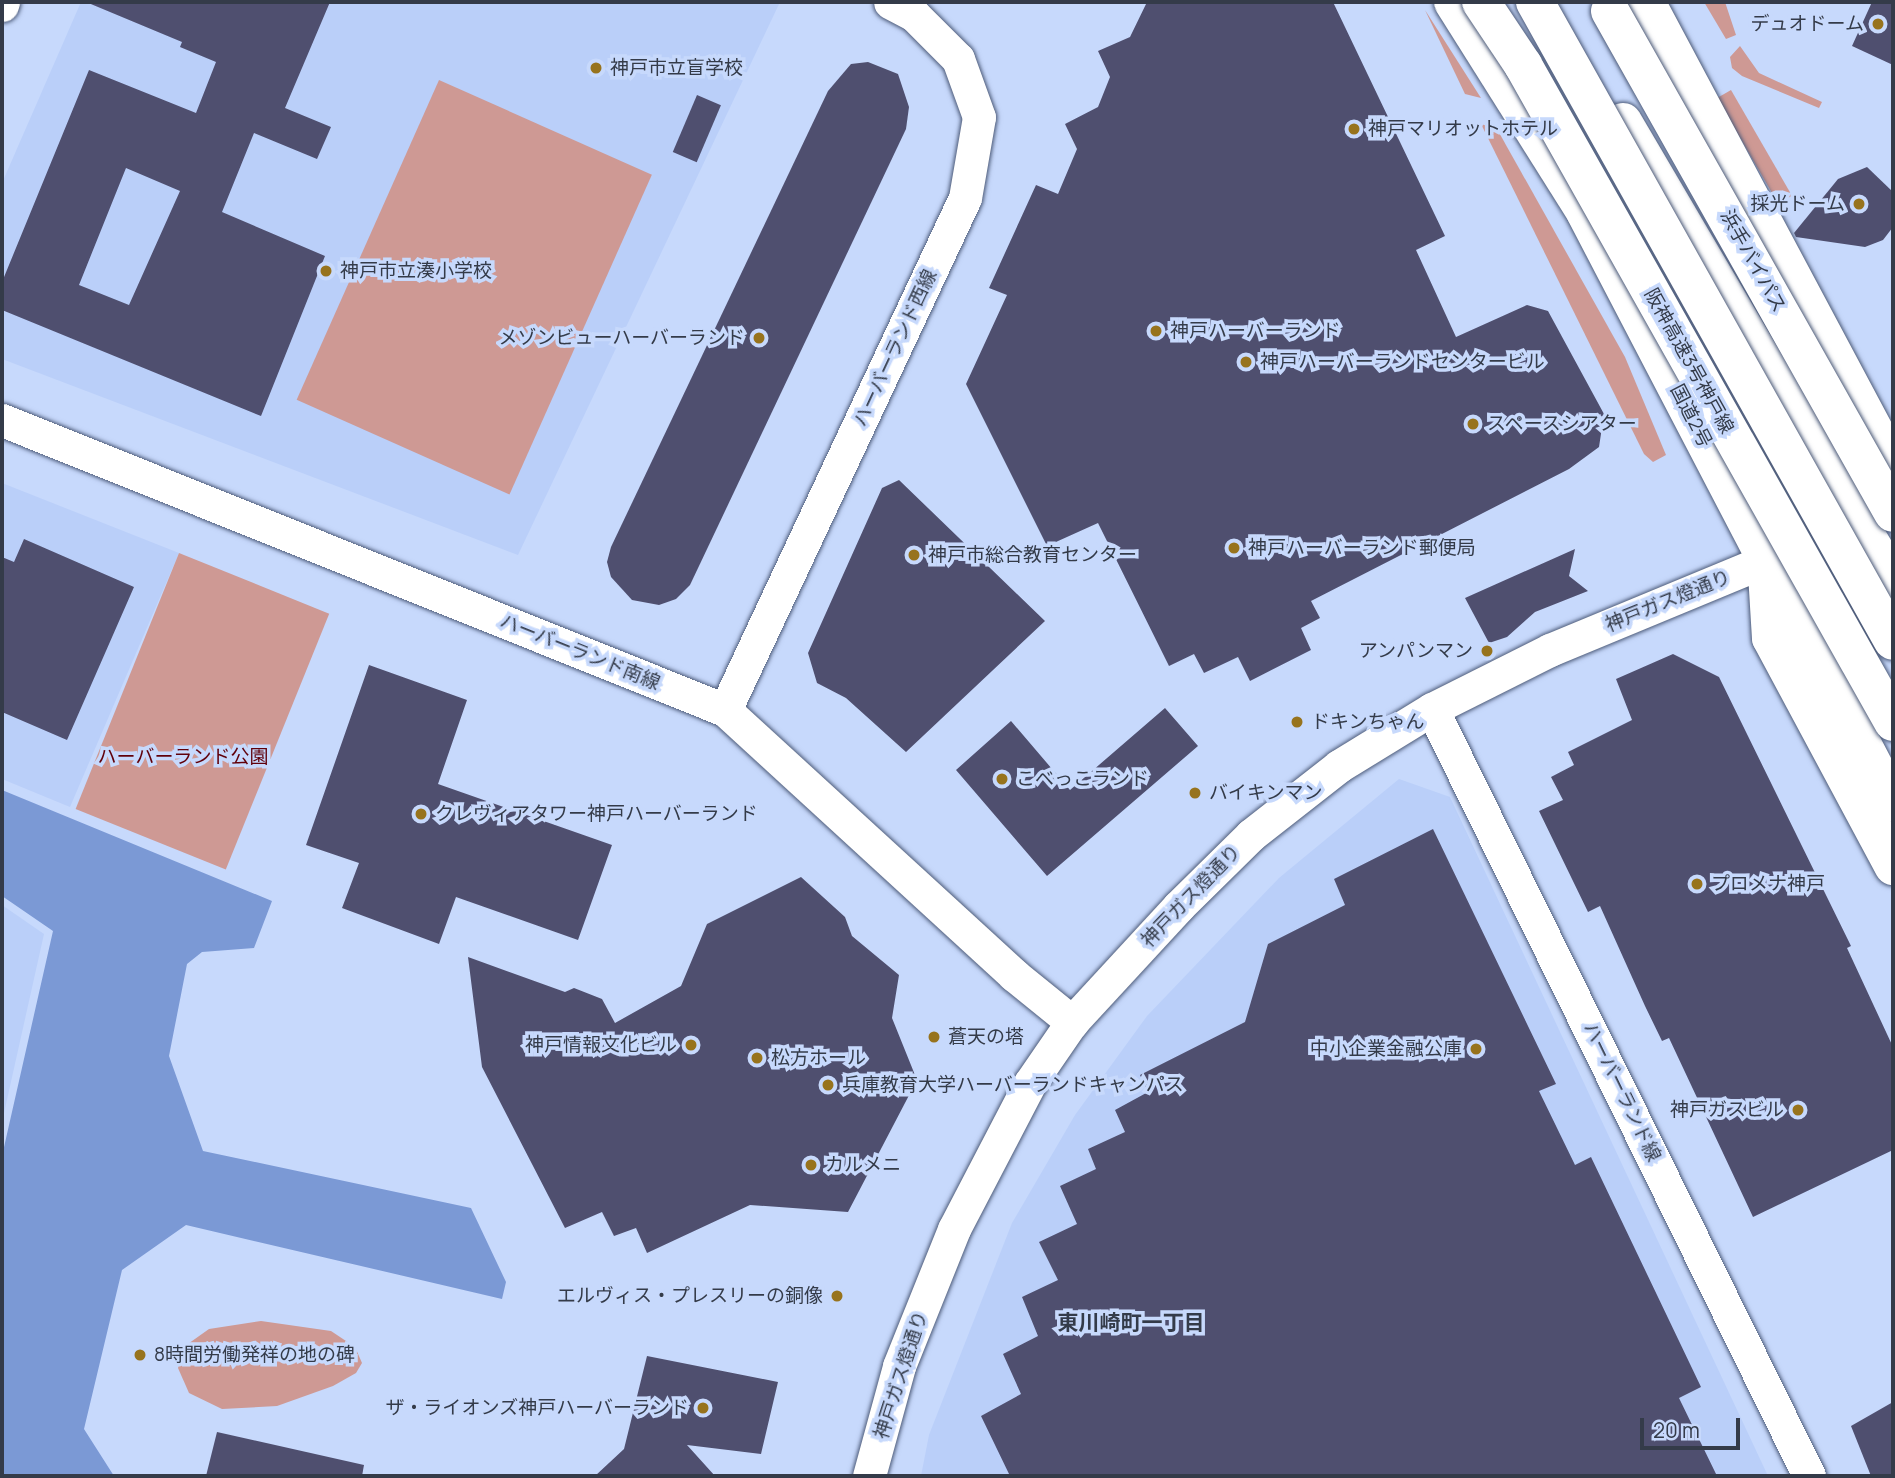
<!DOCTYPE html>
<html>
<head>
<meta charset="utf-8">
<style>
  body { margin:0 }
  #map { position:relative; width:1895px; height:1478px; overflow:hidden; background:#c7d9fc; font-family:Manrope,"Noto Sans JP",sans-serif }
  div>[style] { position:absolute }
  .built>* { inset:0; background:#bacff9 }
  .green>* { inset:0; background:#ce9994; transform-origin:0 0 }
  .water>* { inset:0; background:#7b99d5 }
  .building>* { inset:0; background:#4f4f6f; transform-origin:0 0 }
  .roads { filter:drop-shadow(0 0 2px #4d5b79) drop-shadow(0 0 2px #4d5b79) }
  .minor>* { height:33px; margin:-16.5px; padding:0 16.5px; transform-origin:16.5px; border-radius:16.5px; background:#fff }
  .highway>* { height:38px; margin:-19px; padding:0 19px; transform-origin:19px; border-radius:19px; background:#fff }
  .bridges { filter:drop-shadow(0 0 2px #4d5b79) drop-shadow(0 0 2px #4d5b79) }
  .highway-bridge>* { height:38px; margin:-19px; padding:0 19px; transform-origin:19px; border-radius:19px; background:#fff }
  .dots>* { width:19px; height:19px; translate:-50% -50%; box-sizing:border-box; border:4px solid #c7d9fc; border-radius:50% }
  span { translate:-50% -50%; white-space:nowrap; text-align:center; line-height:1.15; -webkit-text-stroke:7px #c7d9fc; paint-order:stroke }
  .poi-label { font-size:19px; color:#343b49 }
  .right { translate:-100% -50%; text-align:right }
  .left { translate:0 -50%; text-align:left }
  .street-label { font-size:19px; color:#343b49 }
  .park-label { font-size:19px; color:#60000a }
  .neighbourhood-label { font-size:21px; color:#343b49; font-weight:700 }
  .frame { position:absolute; inset:0; border:4px solid #343b49; pointer-events:none }
  .scale { position:absolute; left:1640px; top:1418px; width:100px; height:32px; box-sizing:border-box; border:4px solid #343b49; border-top:0; padding-left:9px; font-size:21px; line-height:24px; white-space:nowrap; color:#343b49; -webkit-text-stroke:5px #c7d9fc; paint-order:stroke }
</style>
</head>
<body>
<div id="map">
  <div class="built">
    <div style="clip-path:polygon(81px 2px,780px 2px,518px 555px,2px 359px,2px 183px)"></div>
    <div style="clip-path:polygon(2px 483px,179px 553px,70px 807px,2px 779px)"></div>
    <div style="clip-path:polygon(1399px 779px,1450px 797px,1768px 1476px,921px 1476px,929px 1435px,1012px 1223px,1075px 1115px,1147px 1016px,1279px 878px)"></div>
    <div style="clip-path:polygon(2px 905px,44px 934px,2px 1122px)"></div>
  </div>
  <div class="green">
    <div style="clip-path:polygon(1704px 2px,1725px 2px,1736px 35px,1726px 39px)"></div>
    <div style="clip-path:polygon(1425px 10px,1481px 98px,1465px 94px)"></div>
    <div style="clip-path:polygon(1740px 46px,1759px 73px,1822px 102px,1819px 108px,1742px 76px,1732px 68px,1730px 57px)"></div>
    <div style="left:439px;top:80px;width:233px;height:350px;rotate:24deg"></div>
    <div style="left:1731px;top:90px;width:122px;height:16px;rotate:60deg"></div>
    <div style="clip-path:polygon(1481px 124px,1497px 129px,1625px 357px,1666px 455px,1653px 462px,1644px 454px)"></div>
    <div style="left:179px;top:553px;width:162px;height:276px;rotate:22deg"></div>
    <div style="clip-path:polygon(261px 1321px,331px 1331px,355px 1347px,362px 1363px,356px 1373px,333px 1386px,277px 1406px,222px 1409px,189px 1393px,178px 1368px,185px 1346px,209px 1329px)"></div>
  </div>
  <div class="water">
    <div style="clip-path:polygon(2px 790px,272px 901px,254px 948px,202px 952px,187px 964px,169px 1056px,203px 1151px,471px 1208px,506px 1282px,502px 1299px,186px 1225px,122px 1270px,84px 1429px,114px 1476px,2px 1476px,2px 1156px,53px 931px,2px 896px)"></div>
  </div>
  <div class="building">
    <div style="clip-path:polygon(evenodd,86px 2px,330px 2px,285px 108px,331px 127px,317px 159px,254px 133px,222px 212px,325px 256px,261px 416px,2px 310px,2px 282px,89px 70px,196px 113px,216px 62px,180px 47px,182px 42px,86px 2px,126px 168px,180px 191px,129px 305px,79px 285px,126px 168px)"></div>
    <div style="clip-path:polygon(1147px 2px,1333px 2px,1445px 236px,1416px 250px,1456px 337px,1527px 305px,1548px 311px,1604px 414px,1599px 447px,1569px 469px,1311px 601px,1320px 618px,1301px 628px,1311px 650px,1250px 681px,1238px 657px,1204px 673px,1194px 654px,1169px 666px,1098px 523px,1047px 546px,966px 384px,1007px 295px,989px 288px,1036px 185px,1058px 194px,1077px 149px,1065px 124px,1098px 107px,1110px 77px,1098px 51px,1130px 37px)"></div>
    <div style="clip-path:polygon(1872px 2px,1893px 2px,1893px 65px,1852px 46px)"></div>
    <div style="clip-path:polygon(868px 62px,898px 74px,909px 107px,906px 129px,690px 585px,676px 599px,659px 605px,632px 600px,611px 577px,607px 562px,611px 547px,828px 91px,851px 64px)"></div>
    <div style="left:697px;top:95px;width:26px;height:62px;rotate:23deg"></div>
    <div style="clip-path:polygon(1867px 167px,1893px 192px,1893px 227px,1883px 240px,1865px 247px,1796px 237px,1794px 233px,1838px 179px)"></div>
    <div style="clip-path:polygon(899px 480px,1045px 621px,906px 752px,846px 698px,817px 683px,808px 653px,882px 488px)"></div>
    <div style="clip-path:polygon(24px 539px,134px 587px,67px 740px,2px 712px,2px 557px,14px 562px)"></div>
    <div style="clip-path:polygon(1575px 549px,1569px 576px,1588px 591px,1535px 612px,1507px 637px,1489px 643px,1465px 598px)"></div>
    <div style="clip-path:polygon(1673px 654px,1719px 677px,1851px 946px,1847px 948px,1893px 1047px,1893px 1150px,1753px 1217px,1669px 1038px,1662px 1041px,1645px 1006px,1600px 906px,1588px 912px,1539px 811px,1563px 800px,1551px 777px,1574px 765px,1568px 752px,1632px 720px,1616px 679px)"></div>
    <div style="clip-path:polygon(369px 665px,467px 700px,438px 784px,612px 845px,578px 940px,456px 897px,439px 944px,342px 908px,359px 863px,306px 845px)"></div>
    <div style="clip-path:polygon(1165px 708px,1198px 746px,1047px 876px,956px 770px,1011px 721px,1070px 790px)"></div>
    <div style="clip-path:polygon(1433px 829px,1556px 1084px,1539px 1091px,1575px 1165px,1591px 1157px,1701px 1387px,1679px 1398px,1717px 1476px,1010px 1476px,981px 1416px,1021px 1394px,1003px 1354px,1038px 1336px,1022px 1297px,1058px 1280px,1039px 1242px,1077px 1224px,1060px 1186px,1096px 1169px,1088px 1149px,1125px 1132px,1115px 1110px,1148px 1092px,1140px 1075px,1245px 1022px,1268px 944px,1345px 905px,1334px 879px)"></div>
    <div style="clip-path:polygon(801px 877px,845px 917px,852px 936px,899px 975px,892px 1018px,917px 1080px,848px 1212px,750px 1205px,647px 1253px,636px 1228px,614px 1236px,602px 1212px,565px 1228px,482px 1067px,468px 957px,565px 992px,574px 988px,602px 999px,615px 1023px,681px 986px,707px 924px)"></div>
    <div style="clip-path:polygon(647px 1356px,778px 1382px,761px 1454px,687px 1445px,715px 1476px,595px 1476px,624px 1449px)"></div>
    <div style="clip-path:polygon(1893px 1402px,1893px 1476px,1871px 1476px,1851px 1426px)"></div>
    <div style="clip-path:polygon(217px 1432px,364px 1465px,362px 1476px,206px 1476px)"></div>
  </div>
  <div class="roads">
    <div class="minor">
      <div style="left:2px;top:5px;width:3px;rotate:-72deg"></div>
      <div style="left:2px;top:420px;width:779px;rotate:21.86deg"></div>
      <div style="left:725px;top:710px;width:392px;rotate:42.5deg"></div>
      <div style="left:1014px;top:975px;width:75px;rotate:39deg"></div>
      <div style="left:1432px;top:709px;width:855px;rotate:63.82deg"></div>
      <div style="left:725px;top:710px;width:565px;rotate:-64.89deg"></div>
      <div style="left:965px;top:198px;width:82px;rotate:-80.2deg"></div>
      <div style="left:979px;top:117px;width:62px;rotate:-109.9deg"></div>
      <div style="left:958px;top:59px;width:62px;rotate:-135deg"></div>
      <div style="left:914px;top:15px;width:27px;rotate:-152deg"></div>
      <div style="left:869px;top:1476px;width:114px;rotate:-74.7deg"></div>
      <div style="left:899px;top:1366px;width:148px;rotate:-68.1deg"></div>
      <div style="left:954px;top:1229px;width:165px;rotate:-62.5deg"></div>
      <div style="left:1030px;top:1083px;width:74px;rotate:-55.5deg"></div>
      <div style="left:1072px;top:1022px;width:156px;rotate:-47.3deg"></div>
      <div style="left:1178px;top:907px;width:103px;rotate:-44.6deg"></div>
      <div style="left:1251px;top:835px;width:112px;rotate:-38.1deg"></div>
      <div style="left:1339px;top:766px;width:109px;rotate:-31.5deg"></div>
      <div style="left:1432px;top:709px;width:132px;rotate:-26.6deg"></div>
      <div style="left:1550px;top:650px;width:261px;rotate:-22.5deg"></div>
    </div>
    <div class="highway">
      <div style="left:1453px;top:2px;width:248px;rotate:57.8deg"></div>
      <div style="left:1585px;top:212px;width:666px;rotate:62.47deg"></div>
      <div style="left:1646px;top:2px;width:526px;rotate:61.97deg"></div>
      <div style="left:1623px;top:122px;width:533px;rotate:59.53deg"></div>
      <div style="left:1767px;top:573px;width:65px;rotate:86.5deg"></div>
      <div style="left:1771px;top:638px;width:259px;rotate:61.8deg"></div>
    </div>
  </div>
  <div class="bridges">
    <div class="highway-bridge">
      <div style="left:1481px;top:2px;width:76px;rotate:56.3deg"></div>
      <div style="left:1523px;top:65px;width:754px;rotate:60.61deg"></div>
      <div style="left:1535px;top:2px;width:732px;rotate:60.74deg"></div>
      <div style="left:1610px;top:11px;width:576px;rotate:60.59deg"></div>
    </div>
  </div>
  <div class="dots">
    <div style="left:1878px;top:24px;background:#97731d"></div>
    <div style="left:596px;top:68px;background:#97731d"></div>
    <div style="left:1354px;top:129px;background:#97731d"></div>
    <div style="left:1859px;top:204px;background:#97731d"></div>
    <div style="left:326px;top:271px;background:#97731d"></div>
    <div style="left:1156px;top:331px;background:#97731d"></div>
    <div style="left:759px;top:338px;background:#97731d"></div>
    <div style="left:1246px;top:362px;background:#97731d"></div>
    <div style="left:1473px;top:424px;background:#97731d"></div>
    <div style="left:1234px;top:548px;background:#97731d"></div>
    <div style="left:914px;top:555px;background:#97731d"></div>
    <div style="left:1487px;top:651px;background:#97731d"></div>
    <div style="left:1297px;top:722px;background:#97731d"></div>
    <div style="left:1002px;top:779px;background:#97731d"></div>
    <div style="left:1195px;top:793px;background:#97731d"></div>
    <div style="left:421px;top:814px;background:#97731d"></div>
    <div style="left:1697px;top:884px;background:#97731d"></div>
    <div style="left:934px;top:1037px;background:#97731d"></div>
    <div style="left:691px;top:1045px;background:#97731d"></div>
    <div style="left:1476px;top:1049px;background:#97731d"></div>
    <div style="left:757px;top:1058px;background:#97731d"></div>
    <div style="left:828px;top:1085px;background:#97731d"></div>
    <div style="left:1798px;top:1110px;background:#97731d"></div>
    <div style="left:811px;top:1165px;background:#97731d"></div>
    <div style="left:837px;top:1296px;background:#97731d"></div>
    <div style="left:140px;top:1355px;background:#97731d"></div>
    <div style="left:703px;top:1408px;background:#97731d"></div>
  </div>
  <div class="poi-label">
    <span class="right" style="left:1864px;top:24px">デュオドーム</span>
    <span class="left" style="left:610px;top:68px">神戸市立盲学校</span>
    <span class="left" style="left:1368px;top:129px">神戸マリオットホテル</span>
    <span class="right" style="left:1845px;top:204px">採光ドーム</span>
    <span class="left" style="left:340px;top:271px">神戸市立湊小学校</span>
    <span class="left" style="left:1170px;top:331px">神戸ハーバーランド</span>
    <span class="right" style="left:745px;top:338px">メゾンビューハーバーランド</span>
    <span class="left" style="left:1260px;top:362px">神戸ハーバーランドセンタービル</span>
    <span class="left" style="left:1487px;top:424px">スペースシアター</span>
    <span class="left" style="left:1248px;top:548px">神戸ハーバーランド郵便局</span>
    <span class="left" style="left:928px;top:555px">神戸市総合教育センター</span>
    <span class="right" style="left:1473px;top:651px">アンパンマン</span>
    <span class="left" style="left:1311px;top:722px">ドキンちゃん</span>
    <span class="left" style="left:1016px;top:779px">こべっこランド</span>
    <span class="left" style="left:1209px;top:793px">バイキンマン</span>
    <span class="left" style="left:435px;top:814px">クレヴィアタワー神戸ハーバーランド</span>
    <span class="left" style="left:1711px;top:884px">プロメナ神戸</span>
    <span class="left" style="left:948px;top:1037px">蒼天の塔</span>
    <span class="right" style="left:677px;top:1045px">神戸情報文化ビル</span>
    <span class="right" style="left:1462px;top:1049px">中小企業金融公庫</span>
    <span class="left" style="left:771px;top:1058px">松方ホール</span>
    <span class="left" style="left:842px;top:1085px">兵庫教育大学ハーバーランドキャンパス</span>
    <span class="right" style="left:1784px;top:1110px">神戸ガスビル</span>
    <span class="left" style="left:825px;top:1165px">カルメニ</span>
    <span class="right" style="left:823px;top:1296px">エルヴィス・プレスリーの銅像</span>
    <span class="left" style="left:154px;top:1355px">8時間労働発祥の地の碑</span>
    <span class="right" style="left:689px;top:1408px">ザ・ライオンズ神戸ハーバーランド</span>
  </div>
  <div class="street-label">
    <span style="left:1753px;top:261px;rotate:61deg">浜手バイパス</span>
    <span style="left:895px;top:348px;rotate:-65deg">ハーバーランド西線</span>
    <span style="left:1689px;top:361px;rotate:61deg">阪神高速3号神戸線</span>
    <span style="left:1691px;top:416px;rotate:63deg">国道2号</span>
    <span style="left:1668px;top:601px;rotate:-22deg">神戸ガス燈通り</span>
    <span style="left:580px;top:652px;rotate:22deg">ハーバーランド南線</span>
    <span style="left:1191px;top:896px;rotate:-46deg">神戸ガス燈通り</span>
    <span style="left:1622px;top:1092px;rotate:64deg">ハーバーランド線</span>
    <span style="left:901px;top:1375px;rotate:-72deg">神戸ガス燈通り</span>
  </div>
  <div class="park-label">
    <span style="left:183px;top:757px">ハーバーランド公園</span>
  </div>
  <div class="neighbourhood-label">
    <span style="left:1131px;top:1322px">東川崎町一丁目</span>
  </div>
  <div class="frame"></div>
  <div class="scale">20 m</div>
</div>
</body>
</html>
